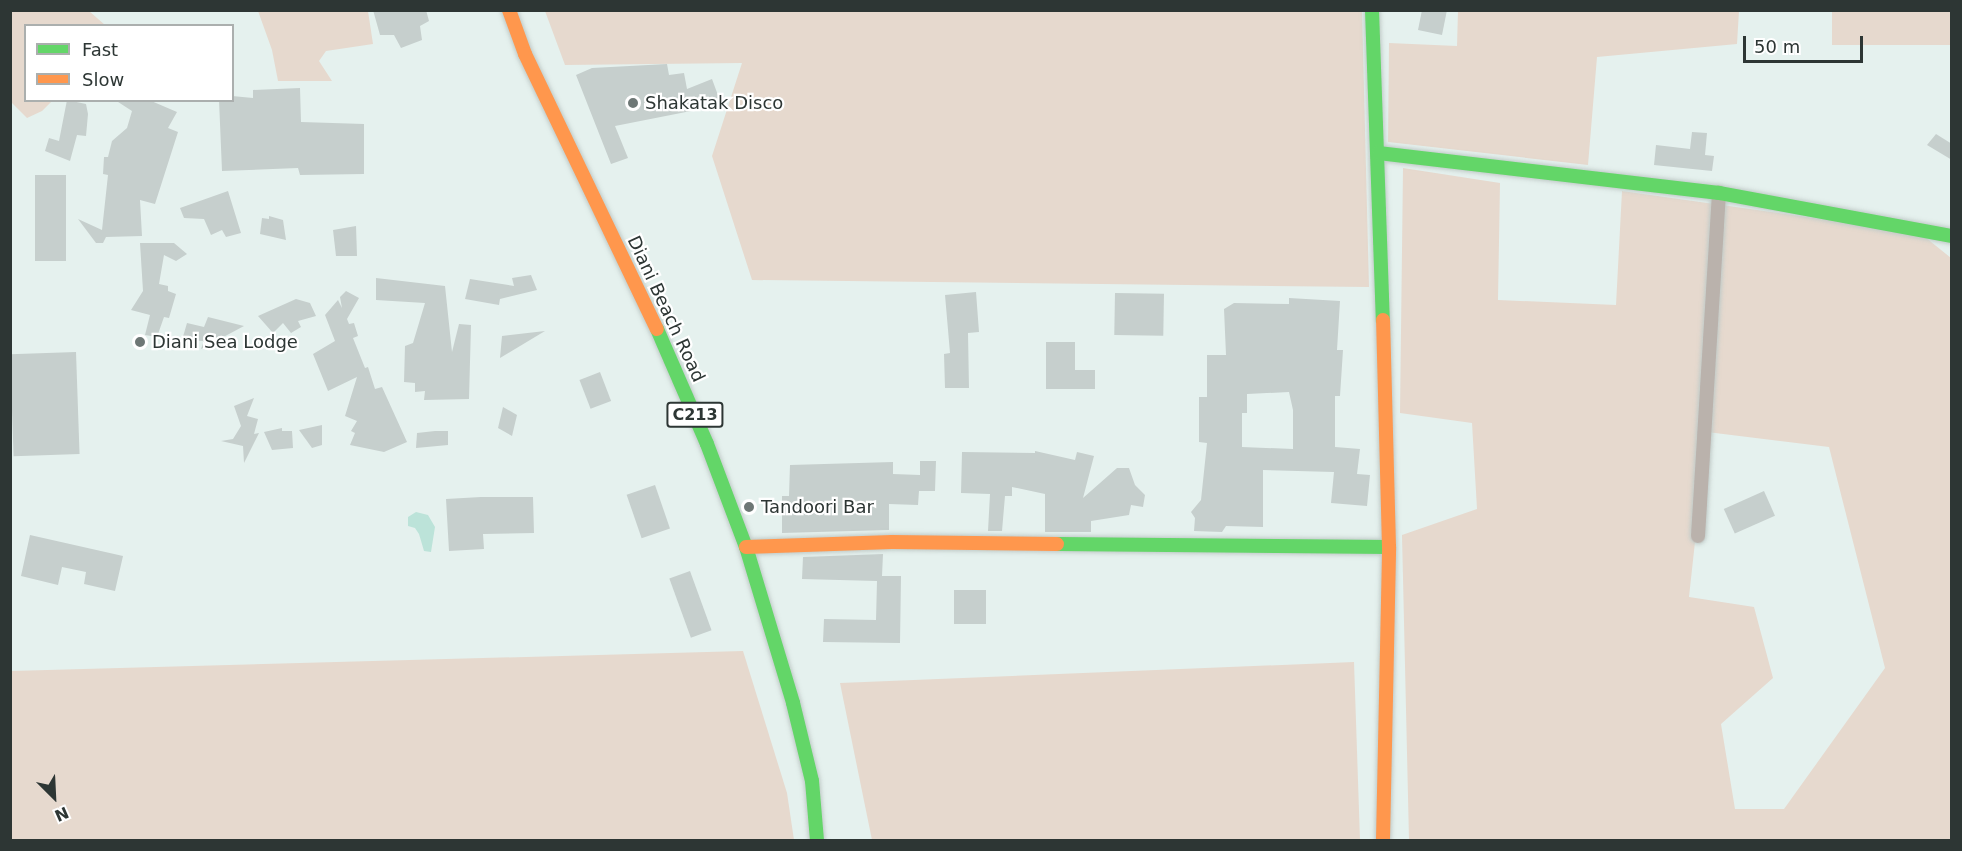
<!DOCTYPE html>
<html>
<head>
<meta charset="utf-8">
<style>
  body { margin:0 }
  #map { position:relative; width:1962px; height:851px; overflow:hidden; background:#e5f1ee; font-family:"DejaVu Sans",sans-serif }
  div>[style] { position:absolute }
  .green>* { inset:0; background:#e6d9ce; transform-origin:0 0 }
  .water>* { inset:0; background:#bce3d9 }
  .building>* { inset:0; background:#c6cfcd; transform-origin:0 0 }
  .roads { filter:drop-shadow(0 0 2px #c1cbc8) drop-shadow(0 0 2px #c1cbc8) }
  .street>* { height:14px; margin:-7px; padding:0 7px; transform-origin:7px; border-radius:7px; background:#bab2ac }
  .fast>* { height:14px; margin:-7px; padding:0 7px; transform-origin:7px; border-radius:7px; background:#63d668 }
  .slow>* { height:14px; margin:-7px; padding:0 7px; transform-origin:7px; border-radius:7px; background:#ff974d }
  .dots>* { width:16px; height:16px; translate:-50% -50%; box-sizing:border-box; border:3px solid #fff; border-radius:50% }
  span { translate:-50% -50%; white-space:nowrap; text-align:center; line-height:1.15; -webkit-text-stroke:4.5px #fff; paint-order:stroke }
  .shield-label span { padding:2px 4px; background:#fff; border:2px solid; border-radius:4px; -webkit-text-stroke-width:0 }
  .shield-label { font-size:16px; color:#2d3634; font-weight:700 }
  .poi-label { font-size:18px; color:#2d3634 }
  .left { translate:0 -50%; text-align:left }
  .street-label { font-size:18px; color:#2d3634 }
  .frame { position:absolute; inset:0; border:12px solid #2d3634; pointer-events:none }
  .legend { position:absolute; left:24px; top:24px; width:210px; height:78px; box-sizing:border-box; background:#fff; border:2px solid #abafae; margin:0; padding:8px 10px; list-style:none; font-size:18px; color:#2d3634 }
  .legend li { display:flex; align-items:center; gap:12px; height:30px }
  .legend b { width:30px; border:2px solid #abafae }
  .north { position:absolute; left:24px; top:767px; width:60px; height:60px; -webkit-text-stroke:4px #fff; paint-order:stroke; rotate:156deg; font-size:16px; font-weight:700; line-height:24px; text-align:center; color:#2d3634 }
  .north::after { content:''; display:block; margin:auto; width:21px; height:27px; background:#2d3634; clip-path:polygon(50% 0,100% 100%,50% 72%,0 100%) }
  .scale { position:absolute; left:1743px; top:36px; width:120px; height:27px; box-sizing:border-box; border:3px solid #2d3634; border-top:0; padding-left:8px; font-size:18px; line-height:21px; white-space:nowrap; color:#2d3634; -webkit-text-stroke:4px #fff; paint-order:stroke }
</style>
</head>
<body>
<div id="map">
  <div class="green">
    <div style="clip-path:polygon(89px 11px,105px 25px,26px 26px,26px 100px,52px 101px,42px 111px,27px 118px,11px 102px,11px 11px)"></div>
    <div style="clip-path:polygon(258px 11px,368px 11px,373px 44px,326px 51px,319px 61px,332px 81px,278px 81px,272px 50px)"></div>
    <div style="clip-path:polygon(545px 11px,1362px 11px,1369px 287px,752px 280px,712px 156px,742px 63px,565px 65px)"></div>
    <div style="clip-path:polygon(1458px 11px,1458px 10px,1739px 11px,1737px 44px,1597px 57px,1588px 165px,1388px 142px,1389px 43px,1457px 46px)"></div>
    <div style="left:1832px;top:11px;width:119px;height:34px"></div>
    <div style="clip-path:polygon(evenodd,1403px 168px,1500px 183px,1498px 300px,1616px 305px,1622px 191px,1920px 233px,1951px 258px,1951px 840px,1409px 840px,1402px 535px,1477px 509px,1472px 423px,1400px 413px,1403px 168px,1707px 432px,1829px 447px,1885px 668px,1784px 809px,1735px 809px,1721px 724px,1773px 678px,1754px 607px,1689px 597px,1707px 432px)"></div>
    <div style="clip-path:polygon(743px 651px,787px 793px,794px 840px,11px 840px,11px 671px)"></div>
    <div style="clip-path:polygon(1354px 662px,1360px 840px,872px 840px,840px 683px)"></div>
  </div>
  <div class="water">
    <div style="clip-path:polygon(416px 512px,428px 515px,435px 527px,431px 552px,424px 551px,419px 534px,415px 528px,408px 526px,408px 517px)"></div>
  </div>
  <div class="building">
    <div style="clip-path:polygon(373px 10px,426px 10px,429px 21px,420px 26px,422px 40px,401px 48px,394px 35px,380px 35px)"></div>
    <div style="clip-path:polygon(1422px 10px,1447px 10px,1442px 35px,1418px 30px)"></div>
    <div style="clip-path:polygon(667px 64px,669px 75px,684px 73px,687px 89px,712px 79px,719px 98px,690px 107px,691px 111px,615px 126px,628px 158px,611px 164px,576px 75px,592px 68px)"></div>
    <div style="clip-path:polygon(300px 88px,301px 122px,364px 124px,364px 174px,300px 175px,298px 168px,222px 171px,219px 100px,232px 100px,232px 96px,253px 98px,253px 90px)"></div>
    <div style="clip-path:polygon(67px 100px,86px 104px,88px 114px,86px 136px,77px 135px,70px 161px,45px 151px,49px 138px,59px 141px)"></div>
    <div style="clip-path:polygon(115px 100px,149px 100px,177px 112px,168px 128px,178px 132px,155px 204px,140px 200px,142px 236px,106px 237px,103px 243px,96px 243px,78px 219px,102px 230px,108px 175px,103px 174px,104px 157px,108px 157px,112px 141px,127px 128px,132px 111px)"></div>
    <div style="clip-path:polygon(1692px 132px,1707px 133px,1705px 155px,1714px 156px,1712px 171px,1654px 165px,1656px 145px,1690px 149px)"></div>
    <div style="clip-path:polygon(1936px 134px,1952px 144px,1952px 160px,1927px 145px)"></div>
    <div style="left:35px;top:175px;width:31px;height:86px"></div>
    <div style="clip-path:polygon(228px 191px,241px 233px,226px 237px,222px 230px,211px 235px,204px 219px,184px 218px,180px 208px)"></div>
    <div style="clip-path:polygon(269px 216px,283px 220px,286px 240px,260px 234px,262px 218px,269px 219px)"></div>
    <div style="clip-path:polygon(356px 226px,357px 256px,336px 256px,333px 230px)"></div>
    <div style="clip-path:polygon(140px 243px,174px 243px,187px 254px,176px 261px,164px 255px,159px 284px,168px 286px,168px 291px,176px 294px,169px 318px,164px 317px,157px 337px,145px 335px,150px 315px,131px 310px,143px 291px)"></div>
    <div style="clip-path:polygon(531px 275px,537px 290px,500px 299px,499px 305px,465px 299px,470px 279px,514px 286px,512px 278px)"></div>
    <div style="clip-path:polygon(376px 278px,445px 286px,452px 352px,459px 324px,471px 325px,469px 399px,424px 400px,425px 391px,415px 392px,415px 383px,404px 382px,405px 346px,413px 343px,425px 303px,376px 300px)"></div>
    <div style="clip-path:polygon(346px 291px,359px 298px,347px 319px,349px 324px,354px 323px,358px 336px,353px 338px,365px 368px,368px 367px,375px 389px,382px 387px,407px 442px,384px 452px,350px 445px,355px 433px,351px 431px,357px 421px,345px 416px,357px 377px,328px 391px,313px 354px,335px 341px,325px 315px,338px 300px,342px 308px,340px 297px)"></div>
    <div style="clip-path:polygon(976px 292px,979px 332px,968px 333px,969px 388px,945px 388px,944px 354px,950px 353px,945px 295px)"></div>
    <div style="left:1115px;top:293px;width:49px;height:42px;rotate:1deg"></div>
    <div style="clip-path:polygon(evenodd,1289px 298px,1340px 301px,1337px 350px,1343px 350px,1340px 396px,1335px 396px,1335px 447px,1360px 449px,1357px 474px,1370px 475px,1367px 506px,1331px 503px,1334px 472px,1263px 470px,1263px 527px,1226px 526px,1222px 532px,1194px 531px,1195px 518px,1191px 512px,1201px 500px,1207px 443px,1199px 442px,1199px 397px,1207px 397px,1207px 355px,1226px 355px,1224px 309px,1234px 303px,1289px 304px,1289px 298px,1289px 392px,1293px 410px,1293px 449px,1242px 447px,1242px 413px,1247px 413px,1247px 394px,1289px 392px)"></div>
    <div style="clip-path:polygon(296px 299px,310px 303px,316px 316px,298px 321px,301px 327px,291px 333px,283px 323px,273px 333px,258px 316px)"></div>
    <div style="clip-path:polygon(208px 317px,244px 326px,201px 349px,204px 341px,182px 340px,187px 323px,204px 327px)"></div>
    <div style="clip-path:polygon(545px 331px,500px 358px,502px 336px)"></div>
    <div style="clip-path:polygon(1046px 342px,1075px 342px,1075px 370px,1095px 370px,1095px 389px,1046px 389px)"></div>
    <div style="left:76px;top:352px;width:102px;height:66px;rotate:88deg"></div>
    <div style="left:600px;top:372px;width:31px;height:22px;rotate:69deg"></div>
    <div style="clip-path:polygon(254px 398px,247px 416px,258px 419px,254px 434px,259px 433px,244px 463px,243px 446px,221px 441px,233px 439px,241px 426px,234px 406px)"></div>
    <div style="clip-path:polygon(503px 407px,517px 415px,512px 436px,498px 428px)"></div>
    <div style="clip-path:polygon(322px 425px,322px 445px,312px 448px,299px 430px)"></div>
    <div style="clip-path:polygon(282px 428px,282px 431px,292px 431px,293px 448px,272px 450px,264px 432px)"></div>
    <div style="clip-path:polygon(435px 431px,448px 431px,448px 445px,416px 448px,417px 433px)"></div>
    <div style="clip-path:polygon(1035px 451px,1075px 460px,1077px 452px,1094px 456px,1083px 498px,1117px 468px,1129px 468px,1135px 485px,1145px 495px,1143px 507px,1131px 505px,1129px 515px,1091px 521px,1091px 532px,1045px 532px,1045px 494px,1012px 487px,1012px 496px,1005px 496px,1002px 531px,988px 531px,990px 494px,961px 493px,962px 452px,1035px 453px)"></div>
    <div style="clip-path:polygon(920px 461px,936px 461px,935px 491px,919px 491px,918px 505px,889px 504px,889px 530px,782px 533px,782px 496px,789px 496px,790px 465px,893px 462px,893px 474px,920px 475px)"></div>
    <div style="left:655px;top:485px;width:46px;height:30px;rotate:71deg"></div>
    <div style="left:1764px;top:491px;width:27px;height:44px;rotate:66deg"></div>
    <div style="clip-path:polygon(481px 497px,533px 497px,534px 533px,483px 534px,484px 549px,449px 551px,446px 499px)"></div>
    <div style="clip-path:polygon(30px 535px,123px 556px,115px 591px,84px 584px,86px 572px,62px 567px,58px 585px,21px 576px)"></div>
    <div style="clip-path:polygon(883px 554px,882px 576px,901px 576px,900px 643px,823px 642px,824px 619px,876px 620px,877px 581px,802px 579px,803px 557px)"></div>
    <div style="left:690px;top:571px;width:63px;height:22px;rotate:70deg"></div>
    <div style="left:954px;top:590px;width:32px;height:34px"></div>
  </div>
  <div class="roads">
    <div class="street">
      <div style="left:1698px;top:536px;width:344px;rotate:-86.5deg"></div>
    </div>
    <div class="fast">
      <div style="left:1372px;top:10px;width:310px;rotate:88deg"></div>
      <div style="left:1379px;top:153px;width:342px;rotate:6.7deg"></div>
      <div style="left:1719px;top:193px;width:237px;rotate:10.5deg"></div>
      <div style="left:657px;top:329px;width:125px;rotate:66.5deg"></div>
      <div style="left:707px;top:444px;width:110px;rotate:69.3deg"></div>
      <div style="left:746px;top:547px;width:163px;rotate:73.2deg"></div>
      <div style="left:793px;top:703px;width:80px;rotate:76.3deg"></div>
      <div style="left:812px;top:781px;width:59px;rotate:85.2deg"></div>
      <div style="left:1057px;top:544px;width:332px;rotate:0.5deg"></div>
    </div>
    <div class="slow">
      <div style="left:509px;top:10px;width:47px;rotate:70deg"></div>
      <div style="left:525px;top:54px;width:305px;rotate:64.4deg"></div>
      <div style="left:746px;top:547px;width:146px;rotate:-2deg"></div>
      <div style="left:892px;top:542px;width:165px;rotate:0.7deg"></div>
      <div style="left:1383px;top:840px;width:293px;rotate:-88.8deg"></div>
      <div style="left:1389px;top:547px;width:227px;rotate:-91.5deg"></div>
    </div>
  </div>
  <div class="dots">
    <div style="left:633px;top:103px;background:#6d7775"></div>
    <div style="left:140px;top:342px;background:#6d7775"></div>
    <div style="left:749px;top:507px;background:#6d7775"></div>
  </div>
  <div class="shield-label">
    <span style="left:695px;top:415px">C213</span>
  </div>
  <div class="poi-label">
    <span class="left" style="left:645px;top:103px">Shakatak Disco</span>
    <span class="left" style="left:152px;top:342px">Diani Sea Lodge</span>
    <span class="left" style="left:761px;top:507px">Tandoori Bar</span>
  </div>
  <div class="street-label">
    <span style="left:666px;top:309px;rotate:65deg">Diani Beach Road</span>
  </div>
  <div class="frame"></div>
  <ul class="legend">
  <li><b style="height:8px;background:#63d668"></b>Fast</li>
  <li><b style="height:8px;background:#ff974d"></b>Slow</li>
  </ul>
  <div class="north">N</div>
  <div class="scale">50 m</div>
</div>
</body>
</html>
